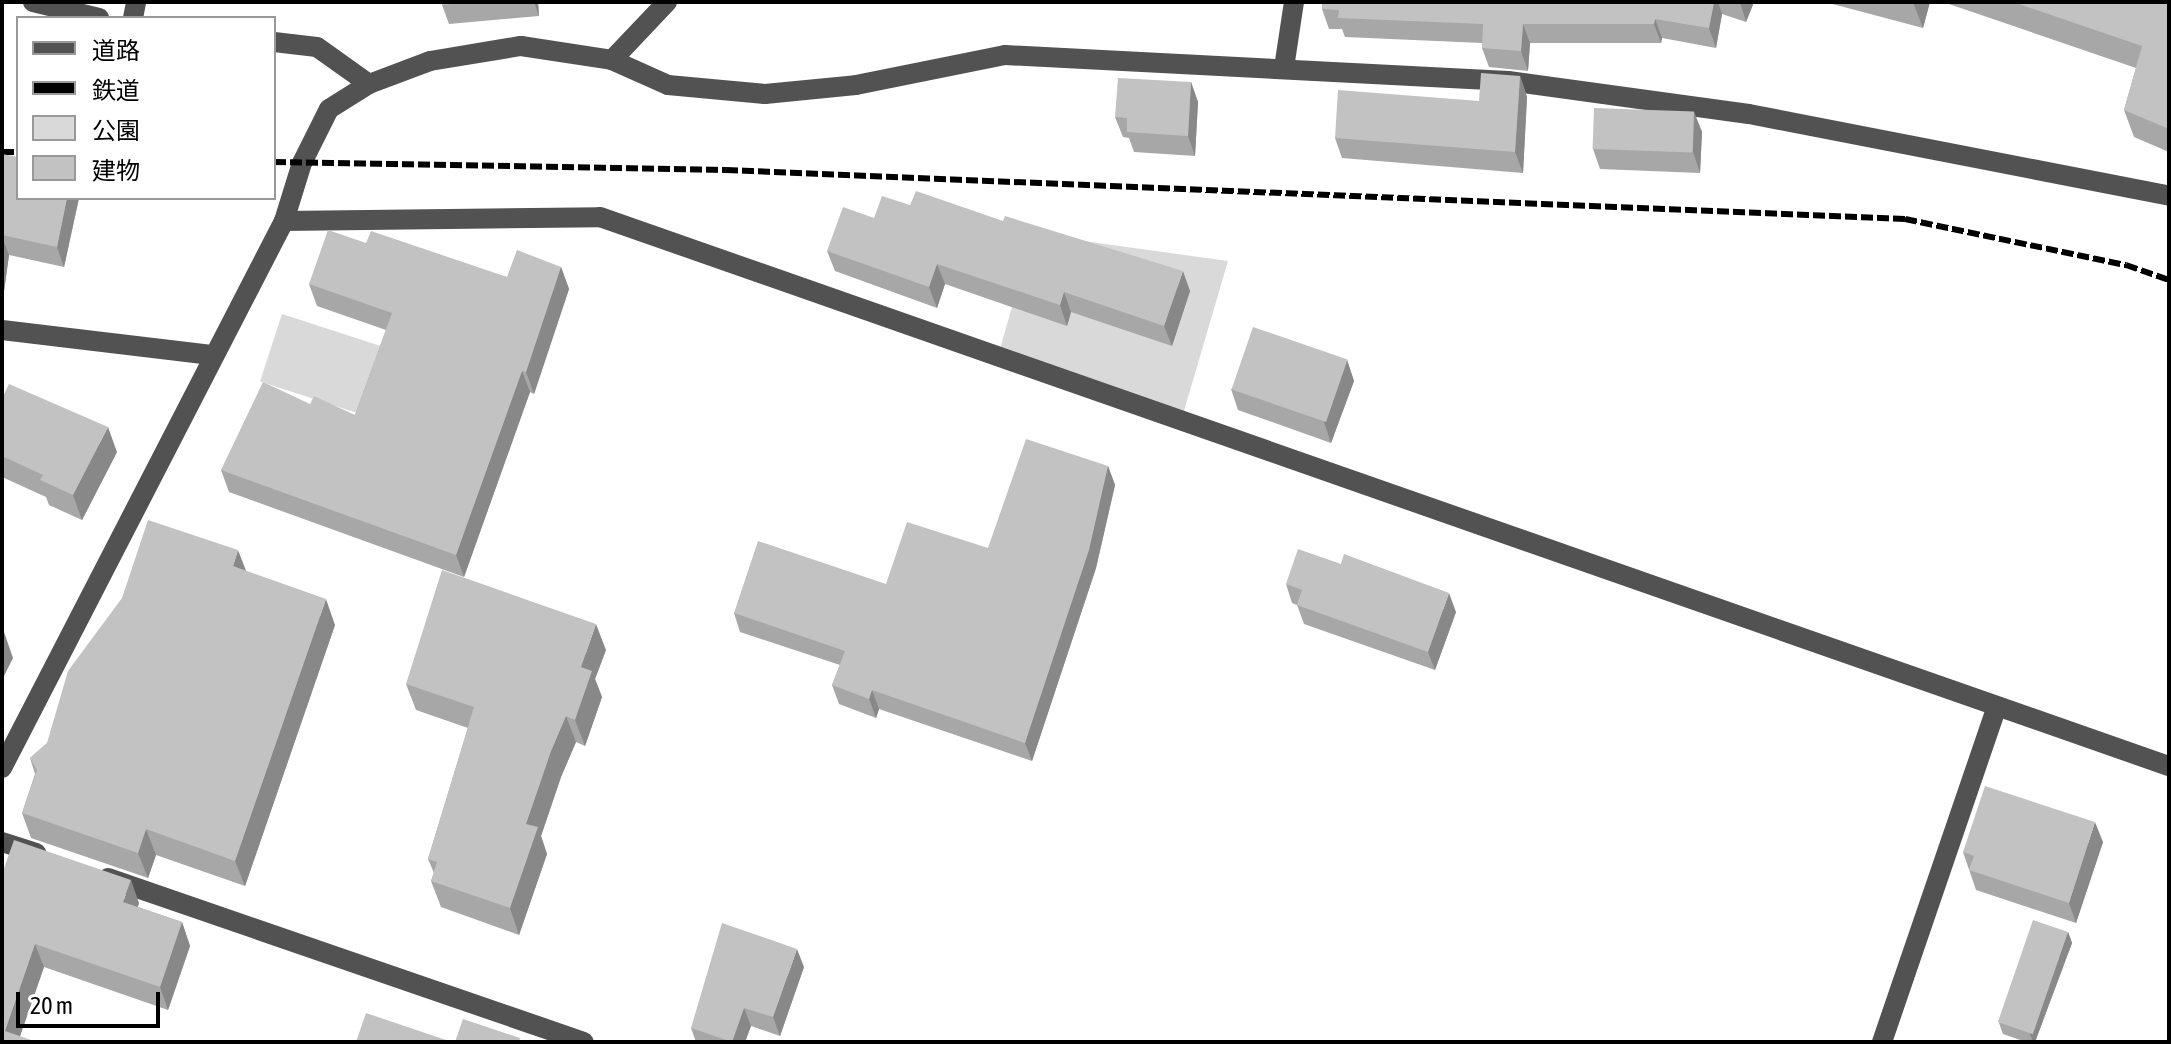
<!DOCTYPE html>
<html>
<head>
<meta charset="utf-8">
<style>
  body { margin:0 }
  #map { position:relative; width:2171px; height:1044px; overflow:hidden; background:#fff; font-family:"Asap Condensed","Noto Sans JP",sans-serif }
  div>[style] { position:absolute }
  .green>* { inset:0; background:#d9d9d9; transform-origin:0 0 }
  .minor>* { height:20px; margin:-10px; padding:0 10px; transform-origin:10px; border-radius:10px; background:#525252 }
  .rail>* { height:6px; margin-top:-3px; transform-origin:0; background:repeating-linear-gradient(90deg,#000 0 12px,transparent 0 16px) }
  .wall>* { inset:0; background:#a7a7a7 }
  .shaded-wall>* { inset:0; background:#888 }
  .building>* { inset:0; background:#c2c2c2; transform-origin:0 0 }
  span { translate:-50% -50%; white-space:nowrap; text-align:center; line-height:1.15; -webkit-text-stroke:8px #fff; paint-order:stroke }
  .frame { position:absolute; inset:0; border:4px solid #000; pointer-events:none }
  .legend { position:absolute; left:16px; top:16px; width:260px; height:184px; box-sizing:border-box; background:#fff; border:2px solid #999; margin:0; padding:10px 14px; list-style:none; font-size:24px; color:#000 }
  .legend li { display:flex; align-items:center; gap:16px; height:40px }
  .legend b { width:40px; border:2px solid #999 }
  .scale { position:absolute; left:16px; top:992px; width:144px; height:36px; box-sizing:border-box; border:4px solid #000; border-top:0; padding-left:10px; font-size:24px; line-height:28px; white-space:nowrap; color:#000; -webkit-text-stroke:6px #fff; paint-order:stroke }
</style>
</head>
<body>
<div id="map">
  <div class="green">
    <div style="clip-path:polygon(1033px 234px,1228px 261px,1184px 411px,999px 352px)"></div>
    <div style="left:282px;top:314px;width:137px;height:71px;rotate:18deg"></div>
  </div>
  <div class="minor">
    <div style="left:33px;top:2px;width:68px;rotate:13.6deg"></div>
    <div style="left:133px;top:18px;width:16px;rotate:-79deg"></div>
    <div style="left:274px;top:42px;width:43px;rotate:6.6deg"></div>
    <div style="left:317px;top:47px;width:64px;rotate:35.4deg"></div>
    <div style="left:612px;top:60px;width:80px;rotate:-46.5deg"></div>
    <div style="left:1284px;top:68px;width:67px;rotate:-81.4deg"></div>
    <div style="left:284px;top:221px;width:316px;rotate:-0.7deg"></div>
    <div style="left:600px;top:217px;width:1662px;rotate:19.29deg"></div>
    <div style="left:2px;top:330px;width:211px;rotate:6.8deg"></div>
    <div style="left:2px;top:768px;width:615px;rotate:-62.73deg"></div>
    <div style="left:284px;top:221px;width:61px;rotate:-72.8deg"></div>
    <div style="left:302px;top:163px;width:60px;rotate:-63.4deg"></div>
    <div style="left:329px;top:109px;width:47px;rotate:-32deg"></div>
    <div style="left:369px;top:84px;width:65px;rotate:-20.7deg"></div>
    <div style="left:430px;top:61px;width:92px;rotate:-9.4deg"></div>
    <div style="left:521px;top:46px;width:92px;rotate:8.7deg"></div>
    <div style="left:612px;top:60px;width:61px;rotate:24.1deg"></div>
    <div style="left:668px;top:85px;width:97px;rotate:5.3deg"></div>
    <div style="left:765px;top:94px;width:91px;rotate:-5.6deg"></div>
    <div style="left:856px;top:85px;width:152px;rotate:-11.4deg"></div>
    <div style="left:1005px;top:55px;width:504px;rotate:2.96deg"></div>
    <div style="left:1508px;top:81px;width:243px;rotate:7.8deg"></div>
    <div style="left:1749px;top:114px;width:428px;rotate:11deg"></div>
    <div style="left:2px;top:842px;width:36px;rotate:18deg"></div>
    <div style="left:108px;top:878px;width:503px;rotate:19.01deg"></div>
    <div style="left:1882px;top:1042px;width:354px;rotate:-71.1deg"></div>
  </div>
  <div class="rail">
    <div style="left:2px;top:152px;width:16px"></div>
    <div style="left:274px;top:162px;width:452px;rotate:1deg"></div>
    <div style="left:726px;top:170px;width:1180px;rotate:2.38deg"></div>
    <div style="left:1905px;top:219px;width:226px;rotate:11.8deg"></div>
    <div style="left:2126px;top:265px;width:46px;rotate:19.2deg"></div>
  </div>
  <div class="wall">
    <div style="clip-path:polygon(441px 2px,538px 2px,539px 16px,449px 24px)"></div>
    <div style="clip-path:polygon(1322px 2px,1754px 2px,1746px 22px,1722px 14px,1716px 48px,1662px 38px,1661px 43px,1530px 43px,1528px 71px,1489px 67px,1482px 48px,1482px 43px,1345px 37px,1342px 29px,1329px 29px,1322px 9px)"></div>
    <div style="clip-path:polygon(1825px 2px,1930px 2px,1923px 28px)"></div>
    <div style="clip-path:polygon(1943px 2px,2169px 2px,2169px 152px,2134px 137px,2124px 110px,2136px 68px)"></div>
    <div style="clip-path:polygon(1520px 76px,1527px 97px,1523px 173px,1342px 158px,1335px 138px,1479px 101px)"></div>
    <div style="clip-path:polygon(1191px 82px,1198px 102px,1195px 156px,1134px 152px,1129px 138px,1123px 137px,1115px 117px)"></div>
    <div style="clip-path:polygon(1694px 112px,1702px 132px,1700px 173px,1600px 169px,1593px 149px)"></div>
    <div style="clip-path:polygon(2px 154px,18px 198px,79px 198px,64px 267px,9px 255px,2px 306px)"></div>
    <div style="clip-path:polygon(910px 205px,1190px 291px,1172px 346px,1071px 312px,1067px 326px,945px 284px,937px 308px,835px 271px,827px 251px,874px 218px)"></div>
    <div style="clip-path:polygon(366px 243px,507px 277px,561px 267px,569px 289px,534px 394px,530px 392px,464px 577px,229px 492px,221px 470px,310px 404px,355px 415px,386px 330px,317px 306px,309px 284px)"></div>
    <div style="clip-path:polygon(1347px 360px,1354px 381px,1331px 443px,1238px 410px,1231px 389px)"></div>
    <div style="clip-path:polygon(2px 393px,117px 452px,82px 520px,49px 505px,46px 497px,2px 477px)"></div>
    <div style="clip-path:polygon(1108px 466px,1115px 485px,1096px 568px,1032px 761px,879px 709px,876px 718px,839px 704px,832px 685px,840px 665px,740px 632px,734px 613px,886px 584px,988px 548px)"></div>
    <div style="clip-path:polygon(246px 571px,335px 625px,245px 886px,156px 855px,148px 878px,31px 838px,22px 813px,35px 774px,30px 758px)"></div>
    <div style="clip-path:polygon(1286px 584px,1456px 612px,1435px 670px,1304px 624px,1297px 605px,1292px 603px)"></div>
    <div style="clip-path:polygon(606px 650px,595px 679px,602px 697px,585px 746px,576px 742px,561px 777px,541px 836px,547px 854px,519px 935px,441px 907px,431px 881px,434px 873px,428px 859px,468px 728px,416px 710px,406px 684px)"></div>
    <div style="clip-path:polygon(2103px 842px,2076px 923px,1976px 890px,1963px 852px)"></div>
    <div style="clip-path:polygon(2px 874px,139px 903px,138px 907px,182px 922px,190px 946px,168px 1010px,44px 967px,20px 1036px,2px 1042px)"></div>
    <div style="clip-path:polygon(2068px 932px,2072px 943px,2035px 1042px,2026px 1042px,2003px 1034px,1999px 1023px)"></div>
    <div style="clip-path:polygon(804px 967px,780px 1036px,751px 1026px,745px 1042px,696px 1042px,691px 1028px)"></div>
  </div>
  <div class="shaded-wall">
    <div style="clip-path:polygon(534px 2px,538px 2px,539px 16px)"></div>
    <div style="clip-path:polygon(1714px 2px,1718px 2px,1722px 14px,1716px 48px,1709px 28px)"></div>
    <div style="clip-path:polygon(1740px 2px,1754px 2px,1746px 22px)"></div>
    <div style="clip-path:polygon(1913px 2px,1930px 2px,1923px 28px)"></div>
    <div style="clip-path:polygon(1655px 19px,1662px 38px,1661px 43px,1654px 24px)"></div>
    <div style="clip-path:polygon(1523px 24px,1530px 43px,1528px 71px,1521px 51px)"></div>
    <div style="clip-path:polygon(1520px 76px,1527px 97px,1523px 173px,1515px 152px)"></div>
    <div style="clip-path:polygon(1191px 82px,1198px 102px,1195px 156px,1188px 136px)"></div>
    <div style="clip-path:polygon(1694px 112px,1702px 132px,1700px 173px,1693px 152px)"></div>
    <div style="clip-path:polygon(67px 198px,79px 198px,64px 267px,57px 247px)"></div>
    <div style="clip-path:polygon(2px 237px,9px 255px,2px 306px)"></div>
    <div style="clip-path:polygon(937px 264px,945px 284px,937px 308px,929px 287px)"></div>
    <div style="clip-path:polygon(561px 267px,569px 289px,534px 394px,526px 372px)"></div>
    <div style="clip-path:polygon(1183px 271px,1190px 291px,1172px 346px,1164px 326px)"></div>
    <div style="clip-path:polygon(1064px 292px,1071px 312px,1067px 326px,1060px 305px)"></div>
    <div style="clip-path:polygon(1347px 360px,1354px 381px,1331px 443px,1324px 422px)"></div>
    <div style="clip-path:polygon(522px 371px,530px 392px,464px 577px,456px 555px)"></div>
    <div style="clip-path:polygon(108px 427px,117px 452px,82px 520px,73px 495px)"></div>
    <div style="clip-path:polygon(1108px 466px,1115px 485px,1096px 568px,1032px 761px,1025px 743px)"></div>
    <div style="clip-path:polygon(238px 550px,248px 576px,233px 566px)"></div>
    <div style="clip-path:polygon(1449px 593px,1456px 612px,1435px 670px,1428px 652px)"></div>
    <div style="clip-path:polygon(326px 599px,335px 625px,245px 886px,235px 861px)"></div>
    <div style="clip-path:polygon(596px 624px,606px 650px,595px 679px,602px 697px,585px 746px,575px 720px,581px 667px)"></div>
    <div style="clip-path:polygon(3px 629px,13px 658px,2px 680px,2px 630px)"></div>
    <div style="clip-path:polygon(872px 690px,879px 709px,876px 718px,869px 699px)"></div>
    <div style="clip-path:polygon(566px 716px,576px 742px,561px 777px,541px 836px,547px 854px,519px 935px,510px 908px,526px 824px,551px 751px)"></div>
    <div style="clip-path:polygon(2095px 822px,2103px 842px,2076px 923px,2069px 903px)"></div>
    <div style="clip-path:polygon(146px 829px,156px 855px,148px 878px,138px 853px)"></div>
    <div style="clip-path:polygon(131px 880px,139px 903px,131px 925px,123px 902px)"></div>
    <div style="clip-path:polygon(182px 922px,190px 946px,168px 1010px,160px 987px)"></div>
    <div style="clip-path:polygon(2068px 932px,2072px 943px,2035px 1042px,2033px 1042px,2030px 1034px)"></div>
    <div style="clip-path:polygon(35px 944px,44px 967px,18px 1042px,5px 1031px)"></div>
    <div style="clip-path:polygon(797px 949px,804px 967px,780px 1036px,773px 1017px)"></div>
    <div style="clip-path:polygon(744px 1008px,751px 1026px,745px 1042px,732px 1042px)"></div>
  </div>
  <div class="building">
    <div style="clip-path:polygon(441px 2px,473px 2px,442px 5px)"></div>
    <div style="clip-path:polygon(1322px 2px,1714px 2px,1709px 28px,1655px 19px,1654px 24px,1523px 24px,1521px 51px,1482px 48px,1483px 24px,1338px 18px,1339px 10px,1322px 9px)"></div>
    <div style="clip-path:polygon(2013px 2px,2169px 2px,2169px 129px,2124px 110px,2142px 46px)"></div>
    <div style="clip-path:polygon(1481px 73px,1520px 76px,1515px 152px,1335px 138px,1338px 90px,1479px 101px)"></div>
    <div style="clip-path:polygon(1118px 78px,1191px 82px,1188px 136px,1127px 132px,1127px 118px,1115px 117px)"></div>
    <div style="left:1594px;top:108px;width:100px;height:41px;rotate:2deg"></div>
    <div style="clip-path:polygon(2px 154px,18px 157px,18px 198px,67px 198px,57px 247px,2px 235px)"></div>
    <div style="clip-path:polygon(916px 191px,1003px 221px,1005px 216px,1183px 271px,1164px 326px,1064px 292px,1060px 305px,937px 264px,929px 287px,827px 251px,843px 207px,874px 218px,882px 196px,910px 205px)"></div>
    <div style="clip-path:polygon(328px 230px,366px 243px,371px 231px,507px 277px,517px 250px,561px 267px,526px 372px,522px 371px,456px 555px,221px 470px,263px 382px,310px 404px,314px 396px,355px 415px,392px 313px,309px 284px)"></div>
    <div style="left:1253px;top:327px;width:100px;height:66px;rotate:19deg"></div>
    <div style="clip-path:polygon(9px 384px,108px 427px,73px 495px,40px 480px,43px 475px,2px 456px,2px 393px,4px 394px)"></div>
    <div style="clip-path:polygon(1026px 439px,1108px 466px,1089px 550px,1025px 743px,872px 690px,869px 699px,832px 685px,845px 651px,734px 613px,758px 541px,886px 584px,907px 522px,988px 548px)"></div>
    <div style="clip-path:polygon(148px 520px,238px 550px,233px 566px,326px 599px,235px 861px,146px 829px,138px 853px,22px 813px,37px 770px,30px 758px,47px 743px,68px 671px,122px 598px)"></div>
    <div style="clip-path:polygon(1298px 549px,1341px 564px,1344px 554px,1449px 593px,1428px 652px,1297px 605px,1302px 590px,1286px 584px)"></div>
    <div style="clip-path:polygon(442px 570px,596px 624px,581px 667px,592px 671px,575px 720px,566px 716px,551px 751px,526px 824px,538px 827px,510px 908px,431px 881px,437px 862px,428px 859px,474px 707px,406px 684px)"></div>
    <div style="clip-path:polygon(1985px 786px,2095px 822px,2069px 903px,1969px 870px,1974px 856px,1963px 852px)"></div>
    <div style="clip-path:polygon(14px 840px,131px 880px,123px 902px,182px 922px,160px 987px,35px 944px,5px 1031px,37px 1042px,2px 1042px,2px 874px)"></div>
    <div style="left:2033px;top:920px;width:37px;height:108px;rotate:19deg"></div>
    <div style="clip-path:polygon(722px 923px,797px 949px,773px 1017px,744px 1008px,732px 1042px,691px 1028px)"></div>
    <div style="clip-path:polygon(366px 1013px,452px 1042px,356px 1042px)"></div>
    <div style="clip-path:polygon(463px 1019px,520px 1038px,519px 1042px,455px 1042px)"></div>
  </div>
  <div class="frame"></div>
  <ul class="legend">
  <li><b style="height:10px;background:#525252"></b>道路</li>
  <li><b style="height:10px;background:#000"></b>鉄道</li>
  <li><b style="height:22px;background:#d9d9d9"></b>公園</li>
  <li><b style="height:22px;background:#c2c2c2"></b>建物</li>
  </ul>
  <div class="scale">20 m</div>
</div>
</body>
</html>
